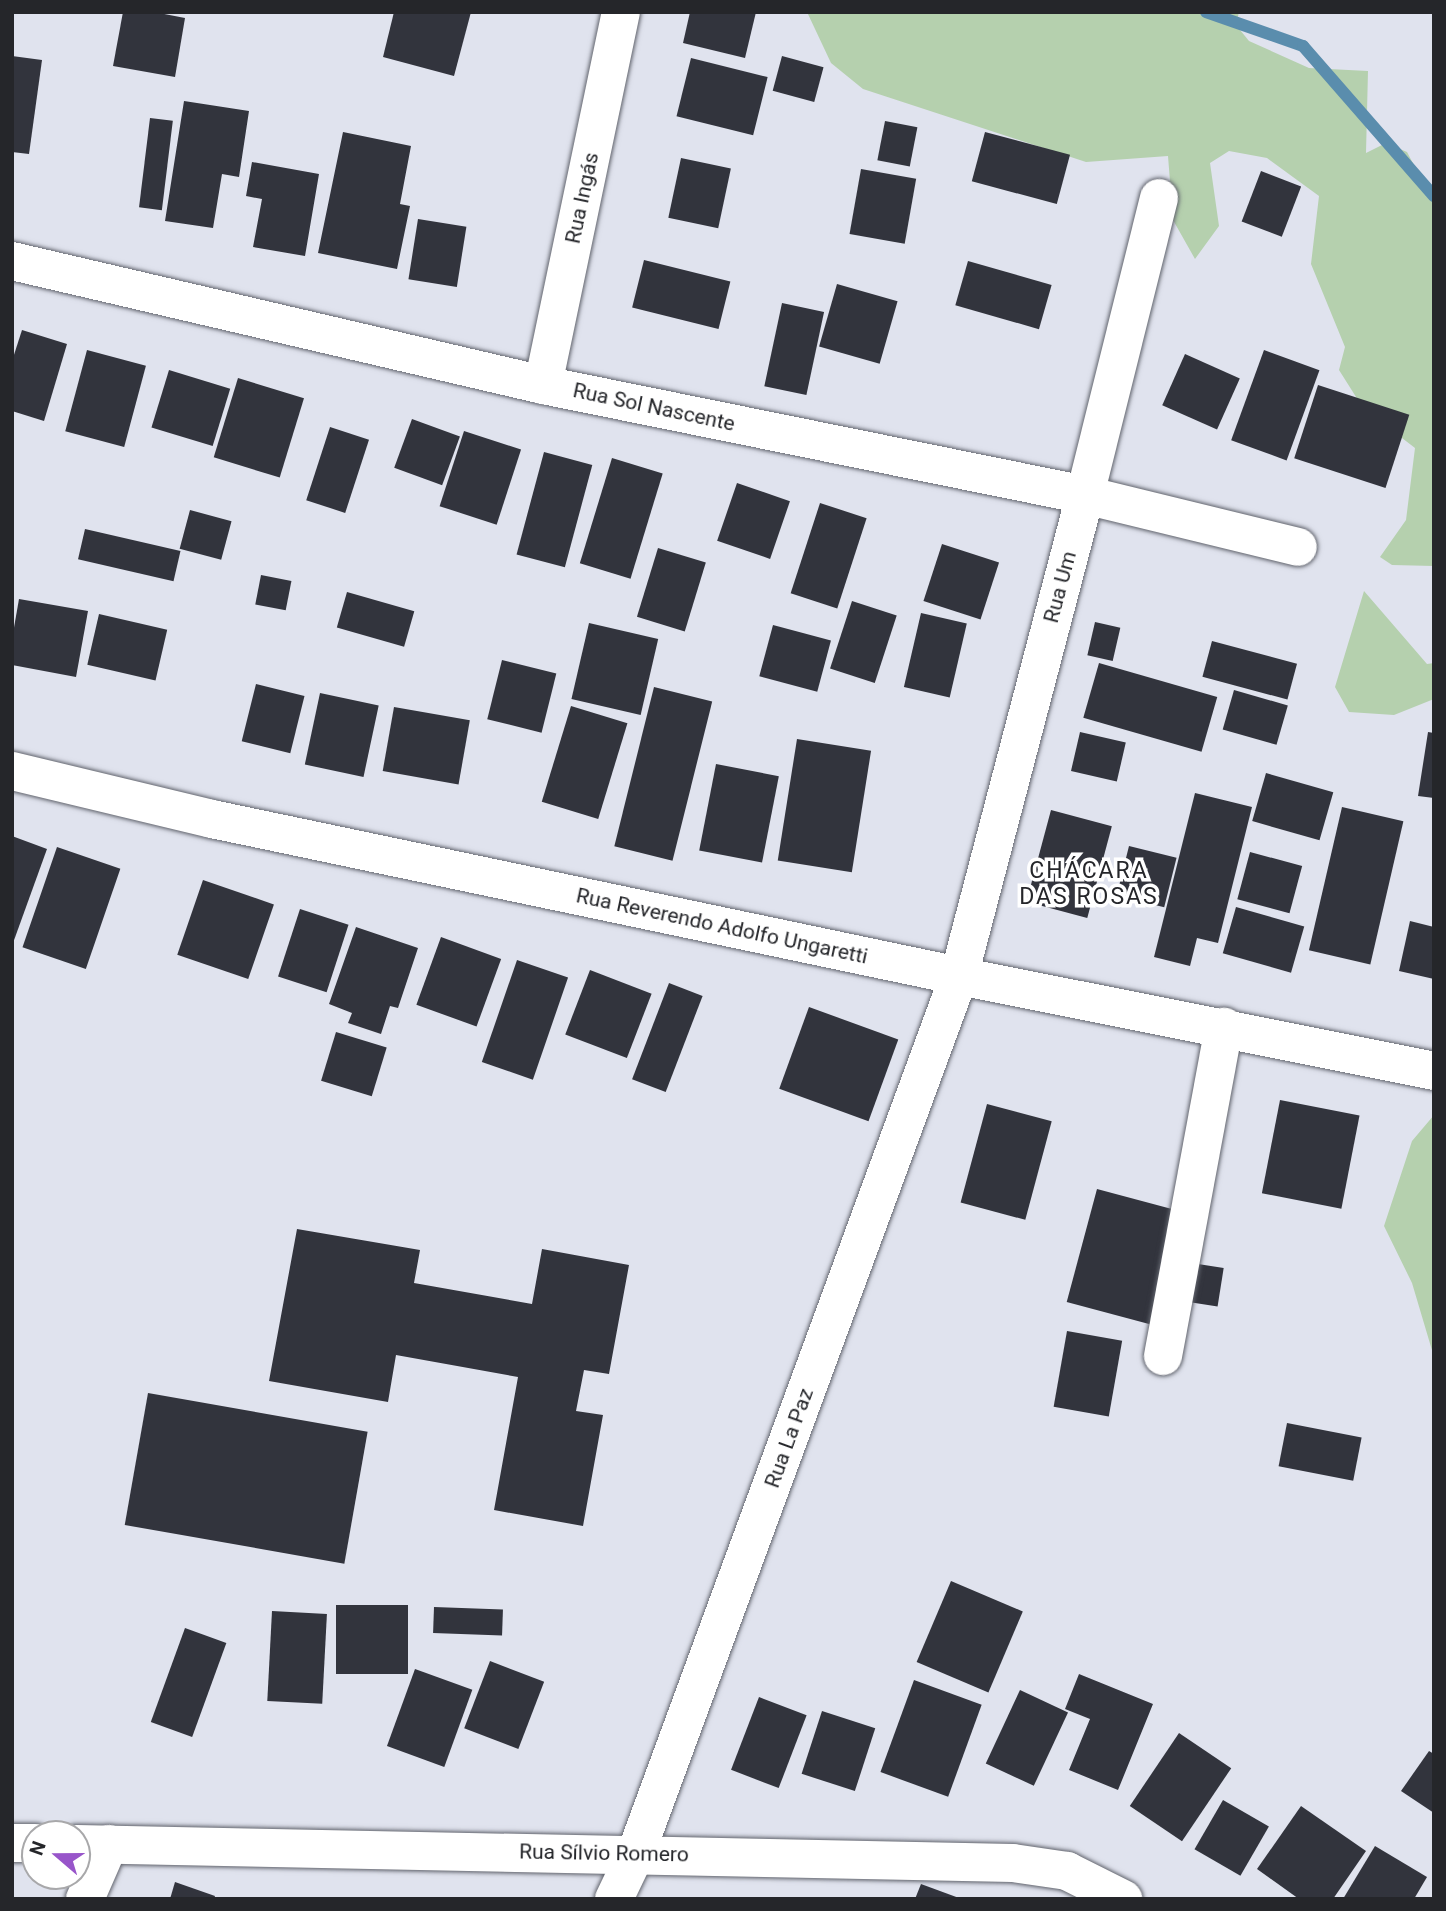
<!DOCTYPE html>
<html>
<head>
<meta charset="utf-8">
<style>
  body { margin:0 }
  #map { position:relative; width:1446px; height:1911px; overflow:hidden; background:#e0e3ee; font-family:Roboto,sans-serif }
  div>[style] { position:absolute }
  .green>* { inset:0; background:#b5d0ae }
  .stream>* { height:12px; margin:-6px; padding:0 6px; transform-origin:6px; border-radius:6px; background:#5a8dad }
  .building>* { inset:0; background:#32343d; transform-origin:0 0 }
  .roads { filter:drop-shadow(0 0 2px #61646d) drop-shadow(0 0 2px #61646d) }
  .minor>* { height:38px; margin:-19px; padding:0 19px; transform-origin:19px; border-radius:19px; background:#fff }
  span { translate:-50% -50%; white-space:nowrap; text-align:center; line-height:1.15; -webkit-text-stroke:7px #fff; paint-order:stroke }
  .street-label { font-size:21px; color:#25262a }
  .neighbourhood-label { font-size:23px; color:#25262a; letter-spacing:2px }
  .frame { position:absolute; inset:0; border:14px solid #25262a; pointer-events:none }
  .north { position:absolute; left:21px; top:1820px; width:70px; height:70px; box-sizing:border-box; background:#fff; border:2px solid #a8a8aa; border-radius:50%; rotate:290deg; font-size:19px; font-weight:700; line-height:28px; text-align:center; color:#25262a }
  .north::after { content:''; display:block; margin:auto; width:24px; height:32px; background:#9855ca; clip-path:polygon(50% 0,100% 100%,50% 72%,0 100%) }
</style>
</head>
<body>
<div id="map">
  <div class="green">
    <div style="clip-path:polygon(807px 12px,1239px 12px,1236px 25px,1249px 41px,1309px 68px,1368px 71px,1366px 153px,1386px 143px,1407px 152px,1434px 203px,1434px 566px,1392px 565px,1380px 557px,1406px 520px,1415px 448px,1363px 408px,1339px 370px,1345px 347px,1311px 264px,1319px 196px,1267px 158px,1229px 151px,1210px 163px,1219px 226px,1195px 259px,1173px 220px,1168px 156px,1086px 162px,863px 89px,831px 63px)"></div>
    <div style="clip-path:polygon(1364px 591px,1427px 664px,1434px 663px,1434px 699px,1394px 715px,1349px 712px,1335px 687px)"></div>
    <div style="clip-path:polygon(1434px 1115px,1434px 1357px,1412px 1283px,1384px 1226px,1412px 1141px)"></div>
  </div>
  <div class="stream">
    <div style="left:1206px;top:12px;width:103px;rotate:19.3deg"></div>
    <div style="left:1303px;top:46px;width:199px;rotate:48.9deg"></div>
  </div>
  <div class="building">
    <div style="clip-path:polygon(123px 12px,154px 12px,185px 18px,175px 77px,113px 66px)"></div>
    <div style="clip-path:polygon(394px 12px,471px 12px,454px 76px,383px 57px)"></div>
    <div style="clip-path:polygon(690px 12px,756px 12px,745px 58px,683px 43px)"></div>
    <div style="clip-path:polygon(12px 56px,42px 60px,29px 154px,12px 152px)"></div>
    <div style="left:782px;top:56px;width:43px;height:36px;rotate:15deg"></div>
    <div style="left:691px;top:58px;width:79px;height:60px;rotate:14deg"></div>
    <div style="clip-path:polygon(184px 101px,249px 111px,239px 177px,222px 174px,213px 228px,165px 221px)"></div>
    <div style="left:150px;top:118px;width:23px;height:90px;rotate:7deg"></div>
    <div style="left:885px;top:121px;width:33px;height:40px;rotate:11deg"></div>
    <div style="clip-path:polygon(343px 132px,411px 146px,400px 204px,410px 206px,397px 269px,318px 253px)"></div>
    <div style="left:985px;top:132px;width:88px;height:51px;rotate:15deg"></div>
    <div style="left:681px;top:158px;width:51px;height:61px;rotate:12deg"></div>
    <div style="clip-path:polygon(252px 162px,319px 174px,305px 256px,253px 247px,262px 199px,246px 196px)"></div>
    <div style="left:861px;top:169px;width:56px;height:66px;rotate:10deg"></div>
    <div style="left:1261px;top:171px;width:43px;height:54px;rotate:21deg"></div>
    <div style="left:418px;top:219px;width:49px;height:61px;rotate:9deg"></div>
    <div style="left:644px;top:260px;width:89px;height:49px;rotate:14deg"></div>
    <div style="left:968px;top:261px;width:87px;height:46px;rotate:16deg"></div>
    <div style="left:837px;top:284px;width:63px;height:65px;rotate:16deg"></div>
    <div style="left:782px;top:303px;width:43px;height:85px;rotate:12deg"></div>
    <div style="clip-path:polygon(22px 330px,67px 344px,44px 421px,12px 411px,12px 361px)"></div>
    <div style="left:87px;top:350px;width:61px;height:84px;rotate:15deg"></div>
    <div style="left:1264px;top:350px;width:59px;height:96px;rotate:20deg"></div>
    <div style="left:1185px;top:354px;width:60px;height:56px;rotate:24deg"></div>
    <div style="left:169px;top:370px;width:64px;height:60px;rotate:17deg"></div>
    <div style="left:238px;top:378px;width:69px;height:83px;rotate:17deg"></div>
    <div style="left:1318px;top:385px;width:96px;height:77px;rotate:18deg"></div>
    <div style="left:412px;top:419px;width:51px;height:52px;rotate:20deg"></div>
    <div style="left:330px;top:427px;width:41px;height:77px;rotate:18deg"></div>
    <div style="left:464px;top:431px;width:60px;height:79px;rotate:18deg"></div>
    <div style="left:544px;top:452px;width:50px;height:106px;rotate:15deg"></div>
    <div style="left:612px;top:458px;width:53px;height:110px;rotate:17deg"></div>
    <div style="left:737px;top:483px;width:56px;height:61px;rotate:19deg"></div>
    <div style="left:820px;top:503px;width:49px;height:95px;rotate:18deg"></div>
    <div style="left:190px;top:510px;width:43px;height:40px;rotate:15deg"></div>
    <div style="left:85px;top:529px;width:98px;height:31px;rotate:13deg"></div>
    <div style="left:942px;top:544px;width:60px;height:60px;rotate:18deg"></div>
    <div style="left:658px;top:548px;width:50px;height:72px;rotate:17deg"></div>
    <div style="left:261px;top:575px;width:31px;height:30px;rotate:11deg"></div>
    <div style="left:347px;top:592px;width:70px;height:37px;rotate:16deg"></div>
    <div style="clip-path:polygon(19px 599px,88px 611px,76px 677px,12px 665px,12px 639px)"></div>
    <div style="left:852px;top:601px;width:47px;height:71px;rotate:18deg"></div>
    <div style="left:921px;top:613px;width:47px;height:76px;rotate:13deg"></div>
    <div style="left:99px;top:614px;width:70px;height:52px;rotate:13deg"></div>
    <div style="left:1095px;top:622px;width:26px;height:34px;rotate:13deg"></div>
    <div style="left:589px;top:623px;width:71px;height:78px;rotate:13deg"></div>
    <div style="left:773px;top:625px;width:60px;height:53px;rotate:15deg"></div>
    <div style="left:1212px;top:641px;width:88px;height:37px;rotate:15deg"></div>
    <div style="left:502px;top:660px;width:56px;height:61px;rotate:14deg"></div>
    <div style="left:1099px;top:663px;width:123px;height:57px;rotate:16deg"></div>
    <div style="left:256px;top:684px;width:50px;height:59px;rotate:14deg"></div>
    <div style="left:654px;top:687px;width:60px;height:164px;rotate:14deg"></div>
    <div style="left:1234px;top:690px;width:56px;height:41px;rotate:16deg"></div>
    <div style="left:320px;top:693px;width:60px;height:73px;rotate:12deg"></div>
    <div style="left:571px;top:706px;width:59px;height:100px;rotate:17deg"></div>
    <div style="left:394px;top:707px;width:77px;height:65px;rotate:10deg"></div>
    <div style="left:1080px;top:732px;width:47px;height:40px;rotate:13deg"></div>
    <div style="clip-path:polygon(1428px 732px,1434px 733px,1434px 798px,1418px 796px)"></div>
    <div style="left:797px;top:739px;width:75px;height:123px;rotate:9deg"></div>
    <div style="left:716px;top:764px;width:64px;height:88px;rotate:11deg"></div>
    <div style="left:1266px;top:773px;width:70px;height:50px;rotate:16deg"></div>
    <div style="clip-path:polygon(1195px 793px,1252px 807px,1218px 943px,1197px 938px,1190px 966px,1154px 957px)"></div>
    <div style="left:1342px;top:807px;width:63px;height:147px;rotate:13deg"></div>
    <div style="left:1051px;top:810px;width:63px;height:95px;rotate:15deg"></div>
    <div style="clip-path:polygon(12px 836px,47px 849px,13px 943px,12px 943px)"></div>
    <div style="left:1129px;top:846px;width:49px;height:51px;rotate:14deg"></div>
    <div style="left:57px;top:847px;width:67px;height:106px;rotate:19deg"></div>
    <div style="left:1250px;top:852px;width:54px;height:49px;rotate:15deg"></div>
    <div style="left:203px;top:880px;width:75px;height:79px;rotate:19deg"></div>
    <div style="left:1236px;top:907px;width:71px;height:48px;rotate:16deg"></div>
    <div style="left:300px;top:909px;width:51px;height:71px;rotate:18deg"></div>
    <div style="clip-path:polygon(1410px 921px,1434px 927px,1434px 979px,1399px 971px)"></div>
    <div style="clip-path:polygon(356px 927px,418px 948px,398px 1008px,390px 1006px,381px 1034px,348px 1023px,352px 1013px,329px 1004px)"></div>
    <div style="left:441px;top:937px;width:64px;height:72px;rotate:20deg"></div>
    <div style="left:517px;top:960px;width:54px;height:108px;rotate:19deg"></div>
    <div style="left:590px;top:970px;width:66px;height:69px;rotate:21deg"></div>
    <div style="left:669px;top:983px;width:36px;height:103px;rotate:21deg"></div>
    <div style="left:809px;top:1007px;width:95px;height:87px;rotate:20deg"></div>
    <div style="left:336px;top:1032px;width:53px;height:51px;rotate:17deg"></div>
    <div style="left:1280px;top:1100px;width:81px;height:95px;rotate:11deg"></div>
    <div style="left:987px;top:1104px;width:67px;height:102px;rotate:15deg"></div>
    <div style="left:1097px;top:1189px;width:91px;height:117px;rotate:15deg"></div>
    <div style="clip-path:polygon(297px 1229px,420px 1250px,414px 1283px,532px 1304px,542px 1249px,629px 1265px,609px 1374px,584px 1370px,576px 1411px,603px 1415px,583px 1526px,494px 1510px,518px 1377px,396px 1355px,388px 1402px,269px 1381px)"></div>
    <div style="left:1198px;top:1264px;width:26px;height:39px;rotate:9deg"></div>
    <div style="left:1067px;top:1331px;width:56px;height:77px;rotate:10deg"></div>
    <div style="left:148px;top:1393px;width:223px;height:134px;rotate:10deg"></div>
    <div style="left:1287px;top:1423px;width:76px;height:44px;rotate:11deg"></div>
    <div style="left:951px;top:1581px;width:78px;height:88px;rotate:23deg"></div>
    <div style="left:336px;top:1605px;width:72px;height:69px"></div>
    <div style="left:434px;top:1607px;width:69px;height:26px;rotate:2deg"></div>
    <div style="left:272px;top:1611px;width:55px;height:90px;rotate:3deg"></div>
    <div style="left:185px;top:1628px;width:44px;height:100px;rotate:20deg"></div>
    <div style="left:490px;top:1661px;width:58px;height:72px;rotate:21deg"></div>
    <div style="left:415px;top:1669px;width:61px;height:82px;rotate:20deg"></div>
    <div style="clip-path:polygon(1079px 1674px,1153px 1704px,1118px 1790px,1069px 1770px,1090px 1719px,1065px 1709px)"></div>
    <div style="left:914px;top:1680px;width:72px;height:98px;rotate:20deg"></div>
    <div style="left:1020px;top:1690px;width:53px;height:81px;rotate:25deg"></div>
    <div style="left:759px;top:1697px;width:51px;height:78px;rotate:21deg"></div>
    <div style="left:822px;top:1711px;width:56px;height:66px;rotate:18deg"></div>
    <div style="left:1179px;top:1733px;width:63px;height:88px;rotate:34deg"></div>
    <div style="clip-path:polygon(1429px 1751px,1434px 1754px,1434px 1813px,1401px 1791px)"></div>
    <div style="left:1223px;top:1800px;width:53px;height:57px;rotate:30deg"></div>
    <div style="clip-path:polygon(1301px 1806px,1366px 1851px,1333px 1899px,1299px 1899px,1257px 1869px)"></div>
    <div style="clip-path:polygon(1375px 1846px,1427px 1877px,1414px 1899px,1343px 1899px)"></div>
    <div style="clip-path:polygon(175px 1882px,215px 1896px,214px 1899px,170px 1899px)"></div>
    <div style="clip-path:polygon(921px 1884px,959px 1898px,959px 1899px,915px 1899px)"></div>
  </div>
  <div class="roads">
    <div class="minor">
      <div style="left:12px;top:261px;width:545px;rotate:13.14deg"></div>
      <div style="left:543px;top:385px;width:553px;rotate:11.47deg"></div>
      <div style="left:1085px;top:495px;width:219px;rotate:13.7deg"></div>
      <div style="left:543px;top:385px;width:381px;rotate:-78.2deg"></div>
      <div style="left:12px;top:771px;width:206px;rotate:13.5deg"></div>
      <div style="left:212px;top:819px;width:763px;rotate:11.87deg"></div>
      <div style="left:959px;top:976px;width:484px;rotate:11.3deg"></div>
      <div style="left:1163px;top:1356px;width:335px;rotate:-79.5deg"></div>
      <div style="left:12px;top:1843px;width:23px"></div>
      <div style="left:77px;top:1844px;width:936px;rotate:1.16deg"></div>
      <div style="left:1013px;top:1863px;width:55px;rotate:8.4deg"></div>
      <div style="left:1067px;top:1871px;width:63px;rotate:26.6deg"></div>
      <div style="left:85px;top:1899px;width:60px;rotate:-66.4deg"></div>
      <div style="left:614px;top:1899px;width:51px;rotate:-64.4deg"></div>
      <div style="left:636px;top:1853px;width:935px;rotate:-69.78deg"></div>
      <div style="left:959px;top:976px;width:497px;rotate:-75.3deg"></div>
      <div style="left:1085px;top:495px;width:306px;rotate:-76deg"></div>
    </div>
  </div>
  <div class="street-label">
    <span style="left:582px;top:198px;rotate:-78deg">Rua Ingás</span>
    <span style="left:654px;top:407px;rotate:12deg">Rua Sol Nascente</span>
    <span style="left:1060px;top:587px;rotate:-75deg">Rua Um</span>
    <span style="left:722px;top:926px;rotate:12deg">Rua Reverendo Adolfo Ungaretti</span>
    <span style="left:789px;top:1438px;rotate:-70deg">Rua La Paz</span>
    <span style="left:604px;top:1853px;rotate:1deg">Rua Sílvio Romero</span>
  </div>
  <div class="neighbourhood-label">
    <span style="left:1089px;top:884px">CHÁCARA<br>DAS ROSAS</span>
  </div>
  <div class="frame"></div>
  <div class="north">N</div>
</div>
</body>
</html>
